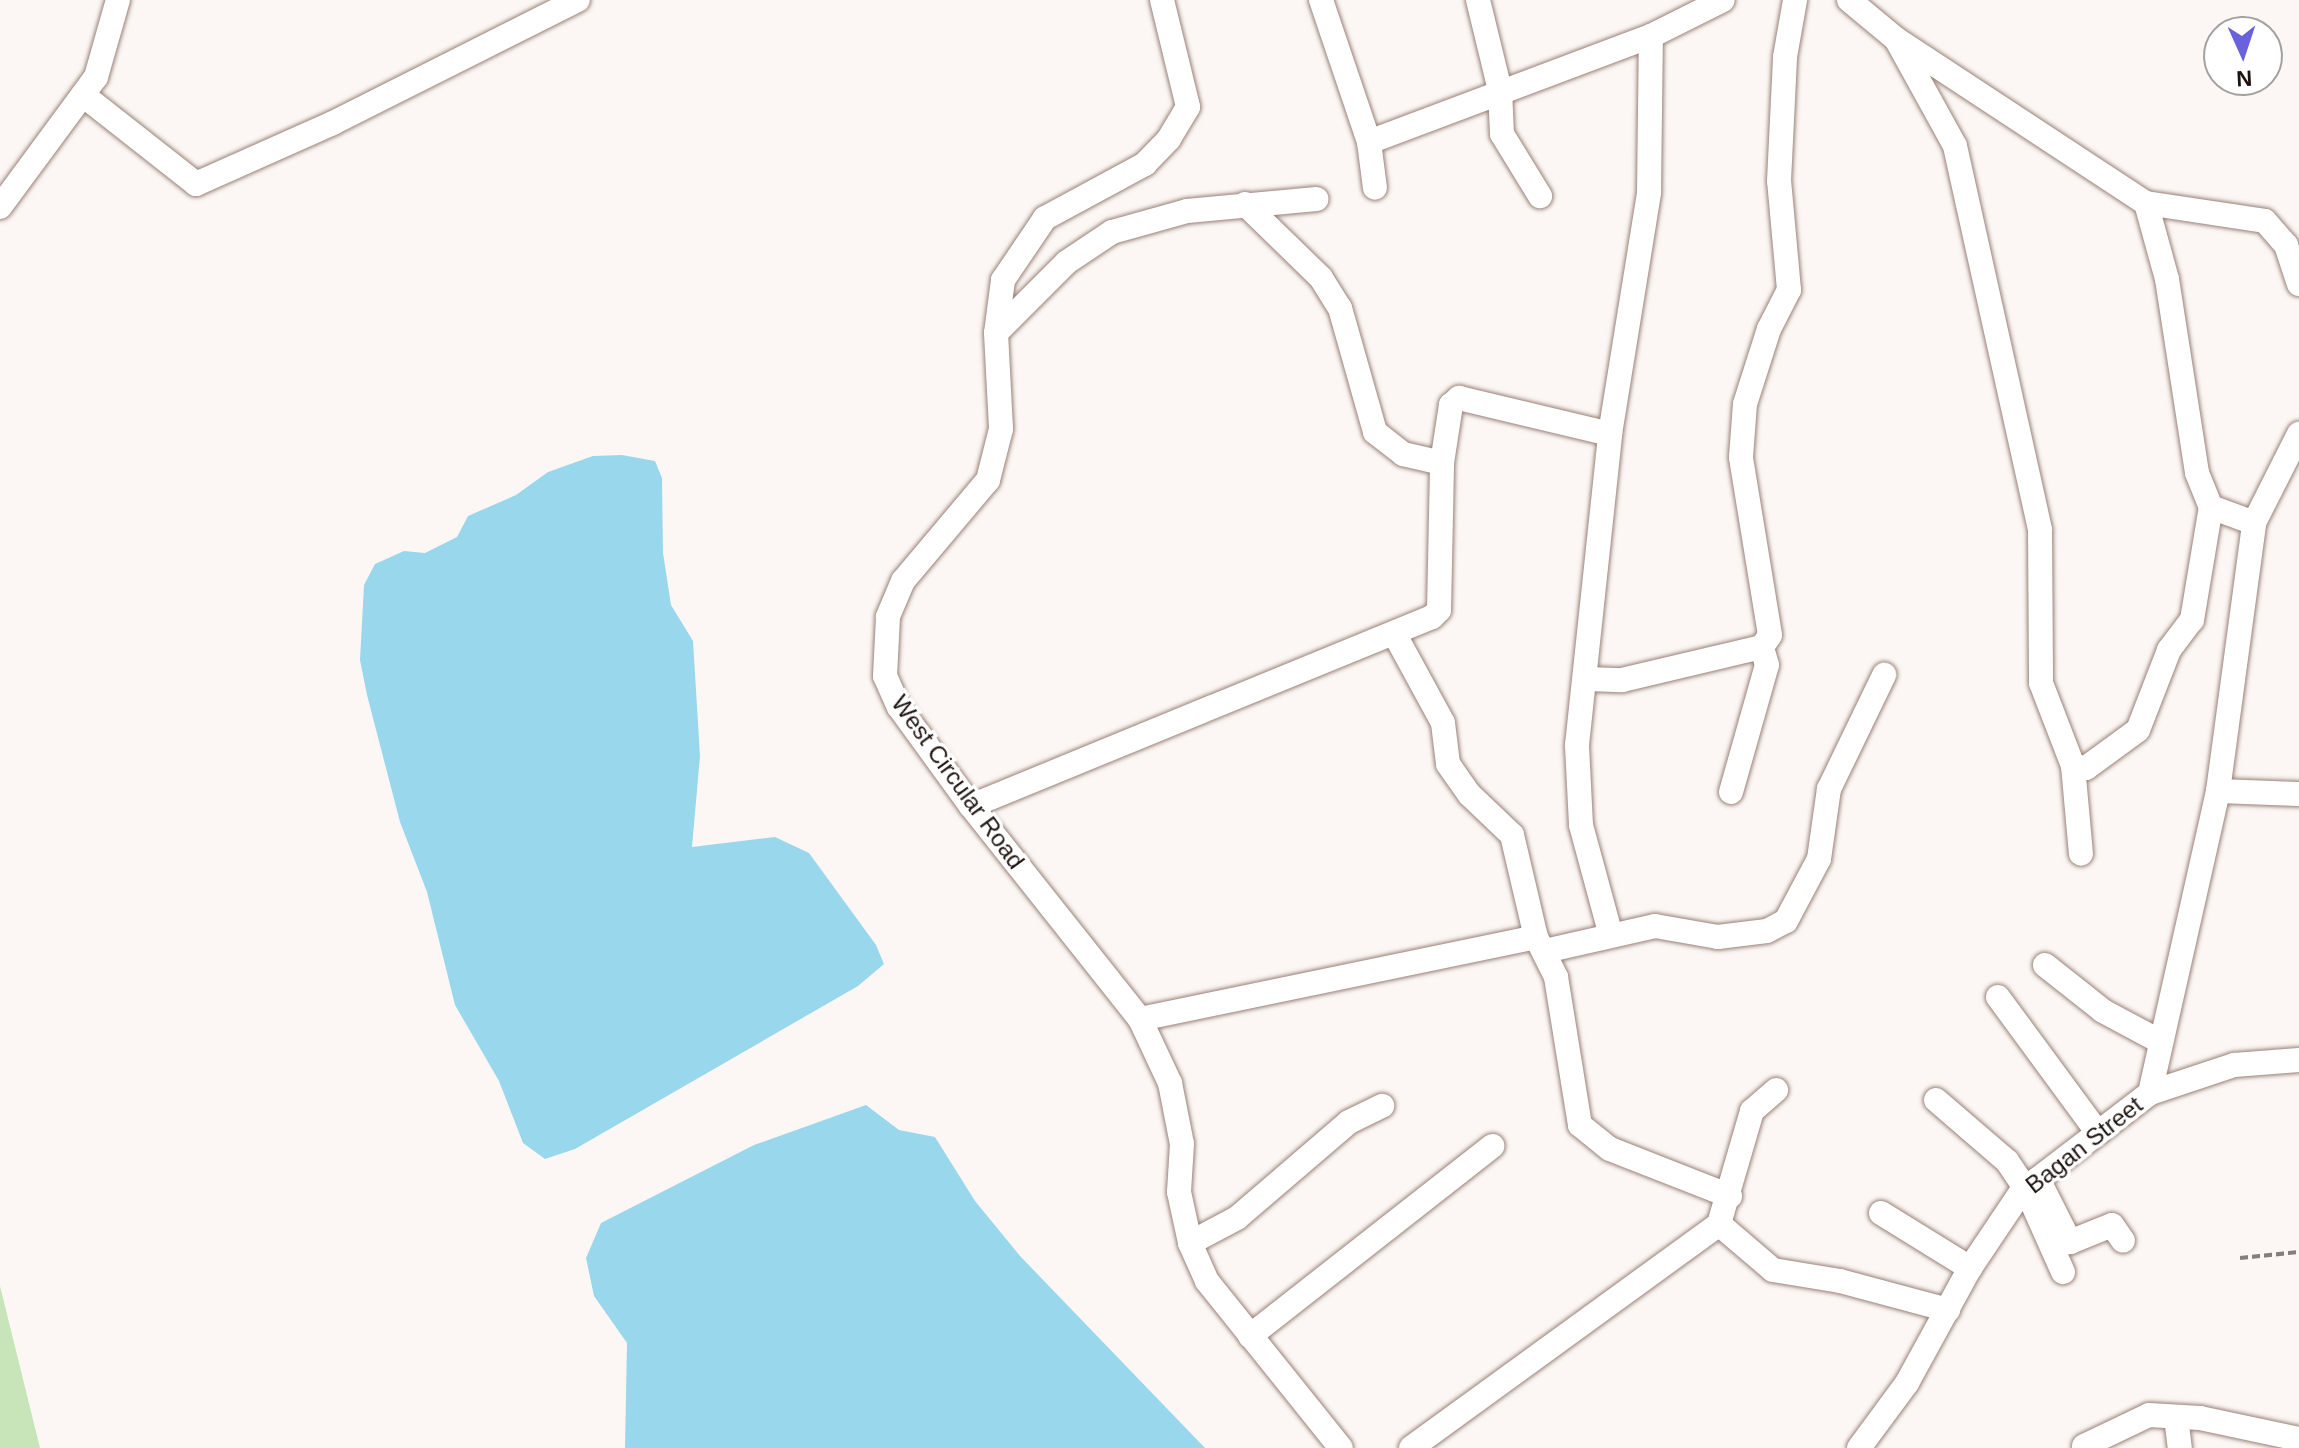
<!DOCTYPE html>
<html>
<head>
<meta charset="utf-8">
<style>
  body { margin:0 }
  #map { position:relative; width:2299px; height:1448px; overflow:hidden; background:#fcf7f4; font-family:Arial,sans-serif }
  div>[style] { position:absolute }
  .green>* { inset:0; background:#c7e5b9 }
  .water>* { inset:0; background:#98d7ec }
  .path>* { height:4px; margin-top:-2px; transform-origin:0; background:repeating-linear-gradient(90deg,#857e7b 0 8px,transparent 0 12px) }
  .roads { filter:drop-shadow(0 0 2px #998178) drop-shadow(0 0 2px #998178) }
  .minor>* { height:24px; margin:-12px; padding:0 12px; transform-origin:12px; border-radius:12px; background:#fff }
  span { translate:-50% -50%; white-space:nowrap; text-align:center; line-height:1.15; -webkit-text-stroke:7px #fff; paint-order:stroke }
  .street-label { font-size:24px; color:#1c1310 }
  .north { position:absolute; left:2203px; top:16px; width:80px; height:80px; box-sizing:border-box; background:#fff; border:2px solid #a4a19f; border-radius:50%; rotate:177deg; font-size:22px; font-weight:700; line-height:32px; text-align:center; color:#1c1310 }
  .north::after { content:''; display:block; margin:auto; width:28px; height:36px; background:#6a62dc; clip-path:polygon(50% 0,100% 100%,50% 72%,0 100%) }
</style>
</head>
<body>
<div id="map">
  <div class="green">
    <div style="clip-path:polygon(0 1286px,40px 1448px,0 1448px)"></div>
  </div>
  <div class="water">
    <div style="clip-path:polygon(622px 455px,655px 461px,662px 478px,663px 553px,671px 605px,693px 641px,700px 756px,692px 847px,775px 837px,809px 853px,876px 945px,884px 964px,858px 986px,575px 1149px,545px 1159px,523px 1143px,499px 1081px,455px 1005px,427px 892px,400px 822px,367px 695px,360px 660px,364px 585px,375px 564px,404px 551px,425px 553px,457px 537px,468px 516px,516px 495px,548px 472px,593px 456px)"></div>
    <div style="clip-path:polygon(866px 1105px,899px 1130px,935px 1137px,975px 1201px,1020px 1256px,1205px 1448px,625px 1448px,627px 1343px,594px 1296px,586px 1258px,601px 1223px,754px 1145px)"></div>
  </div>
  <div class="path">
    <div style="left:2240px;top:1258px;width:59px;rotate:-5.8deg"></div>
  </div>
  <div class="roads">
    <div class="minor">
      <div style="left:1162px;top:0;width:110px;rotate:76.3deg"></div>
      <div style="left:1188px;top:107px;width:37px;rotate:121deg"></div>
      <div style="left:1169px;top:139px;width:35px;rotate:134deg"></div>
      <div style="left:1145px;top:164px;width:114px;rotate:151.6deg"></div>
      <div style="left:1045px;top:218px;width:75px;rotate:124.1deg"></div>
      <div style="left:1003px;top:280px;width:53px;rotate:97.5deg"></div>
      <div style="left:996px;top:333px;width:96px;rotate:87deg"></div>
      <div style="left:1001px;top:429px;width:53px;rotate:104.3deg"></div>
      <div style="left:988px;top:480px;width:132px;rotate:130.1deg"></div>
      <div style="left:903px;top:581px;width:39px;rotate:113deg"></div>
      <div style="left:888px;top:617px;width:59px;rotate:92.9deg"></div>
      <div style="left:885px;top:676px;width:34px;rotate:66deg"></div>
      <div style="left:899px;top:707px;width:122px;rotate:54deg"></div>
      <div style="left:971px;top:806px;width:272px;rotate:51.6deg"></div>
      <div style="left:1140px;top:1019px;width:71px;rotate:64.9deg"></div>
      <div style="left:1170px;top:1083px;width:62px;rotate:78.9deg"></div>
      <div style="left:1182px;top:1144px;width:48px;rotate:93.6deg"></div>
      <div style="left:1179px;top:1192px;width:52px;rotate:77.8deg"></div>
      <div style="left:1190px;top:1243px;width:42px;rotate:65.9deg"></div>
      <div style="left:1207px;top:1281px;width:214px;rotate:51.3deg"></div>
      <div style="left:1321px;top:0;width:150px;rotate:71.3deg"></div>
      <div style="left:1369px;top:142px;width:46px;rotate:82.6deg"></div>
      <div style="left:1478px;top:0;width:93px;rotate:76.3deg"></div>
      <div style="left:1500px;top:90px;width:44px;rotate:87.4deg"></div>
      <div style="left:1502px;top:134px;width:73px;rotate:58.5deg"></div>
      <div style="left:1849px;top:0;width:61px;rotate:39.7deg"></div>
      <div style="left:1896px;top:39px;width:299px;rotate:33.3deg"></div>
      <div style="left:2146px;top:203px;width:120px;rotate:8.6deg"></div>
      <div style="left:2265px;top:221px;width:32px;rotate:49deg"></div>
      <div style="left:2286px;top:245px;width:41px;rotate:71.6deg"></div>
      <div style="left:1896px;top:39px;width:122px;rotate:61.1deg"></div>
      <div style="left:1955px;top:146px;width:393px;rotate:77.5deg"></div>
      <div style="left:2040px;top:530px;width:153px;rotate:89.6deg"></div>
      <div style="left:2041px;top:683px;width:89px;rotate:68.9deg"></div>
      <div style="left:2073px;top:766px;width:88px;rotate:84.8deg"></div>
      <div style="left:83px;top:95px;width:144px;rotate:38.2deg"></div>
      <div style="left:196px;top:184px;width:150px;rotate:-24deg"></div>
      <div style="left:333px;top:123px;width:274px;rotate:-26.7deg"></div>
      <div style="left:1369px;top:142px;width:301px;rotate:-20.6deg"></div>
      <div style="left:1651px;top:36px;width:80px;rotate:-26.6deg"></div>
      <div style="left:2146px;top:203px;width:79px;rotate:74.6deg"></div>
      <div style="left:2167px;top:279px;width:196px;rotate:81.2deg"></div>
      <div style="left:2197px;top:473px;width:37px;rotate:68deg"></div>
      <div style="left:2211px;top:507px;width:46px;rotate:20.4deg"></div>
      <div style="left:1245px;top:204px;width:106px;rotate:44.2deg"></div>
      <div style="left:1321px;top:278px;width:36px;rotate:58deg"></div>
      <div style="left:1340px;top:308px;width:129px;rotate:74.2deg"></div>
      <div style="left:1375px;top:432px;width:36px;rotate:38deg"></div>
      <div style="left:1403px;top:454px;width:40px;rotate:13deg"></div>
      <div style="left:0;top:207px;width:162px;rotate:-53.6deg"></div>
      <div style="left:96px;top:77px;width:80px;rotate:-74.1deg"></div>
      <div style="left:996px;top:333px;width:100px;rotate:-45deg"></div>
      <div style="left:1067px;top:262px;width:54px;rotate:-33.7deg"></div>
      <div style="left:1112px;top:232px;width:78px;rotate:-15.6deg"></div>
      <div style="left:1187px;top:211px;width:130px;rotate:-5.3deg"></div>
      <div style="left:1394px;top:633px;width:102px;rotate:61.4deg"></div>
      <div style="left:1443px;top:723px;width:41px;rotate:83deg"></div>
      <div style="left:1448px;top:764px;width:38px;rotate:55deg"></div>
      <div style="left:1470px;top:795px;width:58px;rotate:43.6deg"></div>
      <div style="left:1512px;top:835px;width:105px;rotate:76.8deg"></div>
      <div style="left:1536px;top:937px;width:45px;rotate:63.4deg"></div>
      <div style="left:1556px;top:977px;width:150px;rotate:80.8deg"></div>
      <div style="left:1580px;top:1125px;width:38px;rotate:39deg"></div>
      <div style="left:1610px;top:1149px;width:129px;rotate:21.4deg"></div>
      <div style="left:1588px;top:679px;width:34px;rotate:2deg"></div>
      <div style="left:1622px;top:680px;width:144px;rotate:-13.3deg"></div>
      <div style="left:1762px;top:647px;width:14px;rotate:-56deg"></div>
      <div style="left:1770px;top:635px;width:180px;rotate:-99.3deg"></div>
      <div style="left:1741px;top:457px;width:53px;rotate:-85.7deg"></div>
      <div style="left:1745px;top:404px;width:79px;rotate:-72.3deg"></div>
      <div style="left:1769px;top:329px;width:44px;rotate:-62.9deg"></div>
      <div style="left:1789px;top:290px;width:109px;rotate:-95.2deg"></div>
      <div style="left:1779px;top:181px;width:124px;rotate:-87.2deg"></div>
      <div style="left:1785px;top:57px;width:58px;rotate:-80deg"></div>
      <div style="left:2073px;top:766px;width:13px;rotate:9deg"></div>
      <div style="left:2086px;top:768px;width:64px;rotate:-36.2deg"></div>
      <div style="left:2138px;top:730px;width:86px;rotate:-68.8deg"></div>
      <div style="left:2169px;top:650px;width:38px;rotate:-53deg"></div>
      <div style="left:2192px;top:620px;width:115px;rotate:-80.5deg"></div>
      <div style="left:2218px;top:791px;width:81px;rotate:2.1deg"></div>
      <div style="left:1731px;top:792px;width:132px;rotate:-74.2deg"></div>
      <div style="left:1767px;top:665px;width:19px;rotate:-106deg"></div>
      <div style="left:971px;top:806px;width:498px;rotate:-22.3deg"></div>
      <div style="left:1432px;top:617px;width:10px;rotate:-45deg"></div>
      <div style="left:1439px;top:610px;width:147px;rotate:-88.8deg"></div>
      <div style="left:1442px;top:463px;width:59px;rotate:-81.2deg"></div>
      <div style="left:1451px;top:405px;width:11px;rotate:-41deg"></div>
      <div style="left:1459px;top:398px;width:155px;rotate:13.4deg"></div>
      <div style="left:1610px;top:932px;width:111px;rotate:-105.2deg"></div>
      <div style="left:1581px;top:825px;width:80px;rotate:-92.9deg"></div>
      <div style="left:1577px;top:745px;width:313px;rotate:-83.9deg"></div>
      <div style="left:1610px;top:434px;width:245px;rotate:-80.8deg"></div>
      <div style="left:1649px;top:192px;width:156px;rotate:-89.3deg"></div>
      <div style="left:1545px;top:951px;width:113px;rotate:-12.8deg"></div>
      <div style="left:1655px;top:926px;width:64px;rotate:9.9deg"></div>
      <div style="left:1718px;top:937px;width:49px;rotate:-7deg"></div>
      <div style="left:1767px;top:931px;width:21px;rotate:-28deg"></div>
      <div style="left:1786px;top:921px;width:70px;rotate:-62deg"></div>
      <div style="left:1819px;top:859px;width:71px;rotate:-81.9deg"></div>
      <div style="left:1829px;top:789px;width:127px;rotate:-64.2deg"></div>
      <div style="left:2045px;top:965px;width:74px;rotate:38.4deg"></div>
      <div style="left:2103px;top:1011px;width:66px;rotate:28.1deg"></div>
      <div style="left:1998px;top:997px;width:169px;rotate:53.7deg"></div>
      <div style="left:1140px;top:1019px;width:404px;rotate:-11.7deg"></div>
      <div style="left:2150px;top:1093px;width:310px;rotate:-77.3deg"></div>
      <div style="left:2218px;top:791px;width:270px;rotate:-82.3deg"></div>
      <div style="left:2254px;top:523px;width:100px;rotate:-63.2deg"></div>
      <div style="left:1936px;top:1100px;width:94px;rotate:40.7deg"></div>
      <div style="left:2007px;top:1161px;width:34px;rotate:56deg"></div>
      <div style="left:2026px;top:1189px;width:91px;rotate:66deg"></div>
      <div style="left:2038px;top:1179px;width:71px;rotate:63.1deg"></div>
      <div style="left:2070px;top:1242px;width:45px;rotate:-22deg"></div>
      <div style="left:2112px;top:1225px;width:19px;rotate:55deg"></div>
      <div style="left:1881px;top:1213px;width:105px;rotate:31.7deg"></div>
      <div style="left:1719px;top:1224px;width:71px;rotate:40.4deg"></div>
      <div style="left:1773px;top:1270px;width:68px;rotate:9.3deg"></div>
      <div style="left:1840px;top:1281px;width:112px;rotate:15deg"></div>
      <div style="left:1190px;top:1243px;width:53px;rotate:-28deg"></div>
      <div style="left:1237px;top:1218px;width:148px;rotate:-40.6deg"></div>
      <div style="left:1349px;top:1122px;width:37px;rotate:-26deg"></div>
      <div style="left:1250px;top:1336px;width:308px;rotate:-38.1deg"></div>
      <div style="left:2176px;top:1417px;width:31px;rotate:83deg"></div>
      <div style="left:2084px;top:1446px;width:72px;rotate:-25.5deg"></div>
      <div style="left:2149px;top:1415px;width:51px;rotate:3.4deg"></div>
      <div style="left:2200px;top:1418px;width:101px;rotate:12deg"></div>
      <div style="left:1411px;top:1448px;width:381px;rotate:-36deg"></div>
      <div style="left:1719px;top:1224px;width:118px;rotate:-73.7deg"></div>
      <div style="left:1752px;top:1111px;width:32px;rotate:-41deg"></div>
      <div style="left:1859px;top:1448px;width:81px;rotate:-53.6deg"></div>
      <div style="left:1907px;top:1383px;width:131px;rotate:-61.3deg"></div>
      <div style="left:1970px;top:1268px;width:92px;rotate:-56.1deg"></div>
      <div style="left:2021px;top:1192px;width:163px;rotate:-37.5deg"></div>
      <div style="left:2150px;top:1093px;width:89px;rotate:-18.4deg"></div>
      <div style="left:2234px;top:1065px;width:65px;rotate:-4.4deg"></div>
    </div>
  </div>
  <div class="street-label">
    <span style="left:958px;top:782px;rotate:54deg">West Circular Road</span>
    <span style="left:2084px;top:1145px;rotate:-38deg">Bagan Street</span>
  </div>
  <div class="north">N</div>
</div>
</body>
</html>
